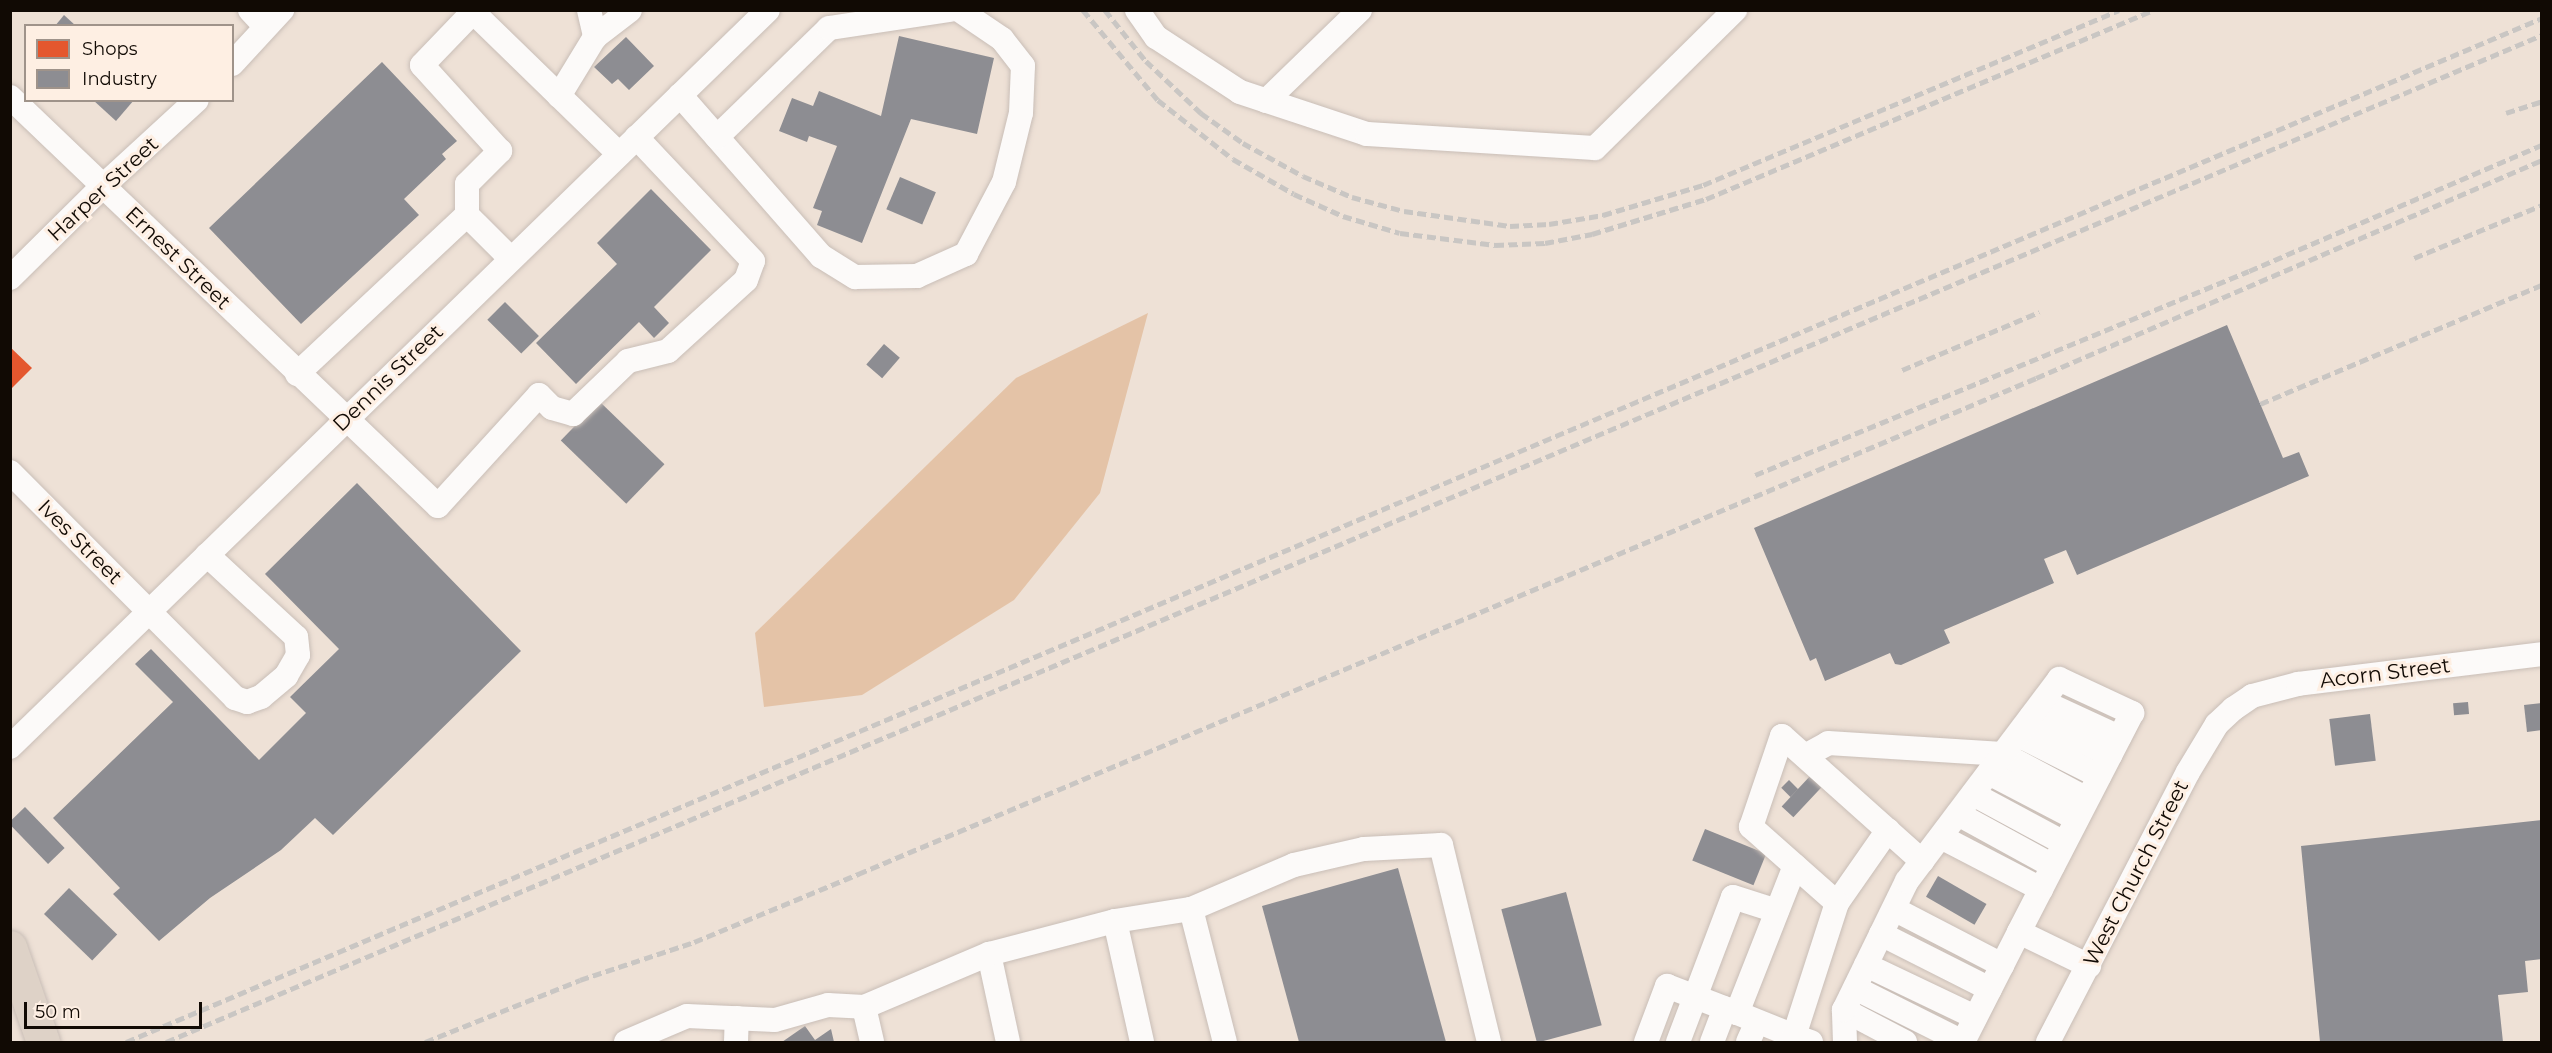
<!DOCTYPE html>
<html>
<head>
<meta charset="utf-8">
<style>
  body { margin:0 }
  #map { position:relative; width:2552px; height:1053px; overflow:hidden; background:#eee1d6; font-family:Montserrat,sans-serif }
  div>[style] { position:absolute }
  .green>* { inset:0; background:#e4c3a7 }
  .shops>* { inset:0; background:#e4572e }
  .industry>* { inset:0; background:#8d8d92; transform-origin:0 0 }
  .roads { filter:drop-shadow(0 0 2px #c9beb7) drop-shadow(0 0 2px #c9beb7) }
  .minor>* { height:24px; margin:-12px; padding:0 12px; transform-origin:12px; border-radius:12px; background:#fcfaf9 }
  .highway>* { height:33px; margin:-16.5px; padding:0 16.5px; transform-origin:16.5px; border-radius:16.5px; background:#ded2c7 }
  .rail>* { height:4.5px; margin-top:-2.25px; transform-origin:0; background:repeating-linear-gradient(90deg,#c9c6c3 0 9px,transparent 0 13.5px) }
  span { translate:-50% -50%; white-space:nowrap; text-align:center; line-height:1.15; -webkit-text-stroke:6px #feefe3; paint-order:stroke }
  .street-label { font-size:21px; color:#110a04 }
  .frame { position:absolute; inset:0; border:12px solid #110a04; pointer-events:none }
  .legend { position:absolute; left:24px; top:24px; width:210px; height:78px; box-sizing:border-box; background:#feefe3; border:2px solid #9f938a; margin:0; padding:8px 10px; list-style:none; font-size:18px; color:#110a04 }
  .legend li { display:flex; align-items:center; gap:12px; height:30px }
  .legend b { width:30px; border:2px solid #9f938a }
  .scale { position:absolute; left:24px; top:1002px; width:178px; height:27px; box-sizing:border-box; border:3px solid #110a04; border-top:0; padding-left:8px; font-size:18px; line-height:21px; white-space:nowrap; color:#110a04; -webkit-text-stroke:4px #feefe3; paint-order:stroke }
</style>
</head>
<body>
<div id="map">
  <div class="green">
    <div style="clip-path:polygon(1148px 313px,1100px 493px,1014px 600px,862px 695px,764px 707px,755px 633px,1016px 378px)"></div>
  </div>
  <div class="shops">
    <div style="clip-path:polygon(10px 347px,32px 368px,10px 390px)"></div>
  </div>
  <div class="industry">
    <div style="clip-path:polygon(64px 15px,76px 26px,55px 26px)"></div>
    <div style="clip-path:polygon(899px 36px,994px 58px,977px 134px,911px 119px,862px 243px,817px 225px,822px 211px,813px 208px,837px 146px,809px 136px,807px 142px,779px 131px,792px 98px,813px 106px,819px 91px,881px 116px)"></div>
    <div style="clip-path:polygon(626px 37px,654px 66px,629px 90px,618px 79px,612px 84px,594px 67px)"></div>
    <div style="clip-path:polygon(382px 62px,457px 141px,442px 154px,446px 159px,404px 199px,419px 215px,301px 324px,209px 228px)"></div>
    <div style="clip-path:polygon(93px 100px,134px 100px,116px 121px)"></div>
    <div style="left:900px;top:177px;width:39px;height:35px;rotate:23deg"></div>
    <div style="clip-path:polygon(651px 189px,711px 250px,654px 307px,669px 323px,654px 338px,639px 322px,576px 384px,536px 343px,617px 264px,597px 243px)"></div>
    <div style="left:505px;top:302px;width:48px;height:25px;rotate:45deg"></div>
    <div style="clip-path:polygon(2227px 325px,2283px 458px,2299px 452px,2309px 476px,2077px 575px,2066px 550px,2044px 559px,2054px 583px,1944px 630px,1950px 643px,1901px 665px,1895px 664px,1890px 653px,1825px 681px,1816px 658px,1810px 661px,1754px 528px)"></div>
    <div style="left:884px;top:344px;width:21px;height:27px;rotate:41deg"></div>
    <div style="left:599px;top:401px;width:91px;height:55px;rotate:44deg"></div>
    <div style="clip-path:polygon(357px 483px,521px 651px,333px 835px,315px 818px,281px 850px,210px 898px,159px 941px,113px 894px,120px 888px,53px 818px,173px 702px,135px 664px,151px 649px,259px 760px,306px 713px,290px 697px,339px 649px,265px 574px)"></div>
    <div style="left:2468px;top:702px;width:12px;height:15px;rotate:85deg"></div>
    <div style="clip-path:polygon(2542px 703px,2542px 730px,2527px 732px,2524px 705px)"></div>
    <div style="left:2370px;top:714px;width:47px;height:41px;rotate:83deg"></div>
    <div style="left:1811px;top:775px;width:16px;height:43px;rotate:43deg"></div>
    <div style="left:1789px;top:780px;width:13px;height:11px;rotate:45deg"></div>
    <div style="left:25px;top:807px;width:57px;height:23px;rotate:46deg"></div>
    <div style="clip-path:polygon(2542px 820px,2542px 959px,2525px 961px,2528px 992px,2498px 995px,2503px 1042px,2320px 1042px,2301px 846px)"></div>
    <div style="left:1705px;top:829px;width:66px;height:34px;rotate:22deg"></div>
    <div style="clip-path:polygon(1398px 868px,1446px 1042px,1299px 1042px,1262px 906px)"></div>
    <div style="left:1938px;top:876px;width:56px;height:24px;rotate:30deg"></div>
    <div style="left:69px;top:888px;width:67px;height:36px;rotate:44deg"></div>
    <div style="left:1566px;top:892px;width:138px;height:67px;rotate:75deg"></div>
    <div style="clip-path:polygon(805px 1026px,815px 1040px,831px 1029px,834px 1042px,782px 1042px)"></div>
  </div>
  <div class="roads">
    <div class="minor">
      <div style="left:250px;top:10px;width:23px;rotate:47deg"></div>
      <div style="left:471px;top:10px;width:206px;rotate:44.2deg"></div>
      <div style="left:589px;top:10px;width:28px;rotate:77deg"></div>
      <div style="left:1137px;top:10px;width:33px;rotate:55deg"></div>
      <div style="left:1156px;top:37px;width:100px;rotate:33.2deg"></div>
      <div style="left:1240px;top:92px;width:134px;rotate:18.3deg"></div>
      <div style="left:1367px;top:134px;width:228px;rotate:3.5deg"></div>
      <div style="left:1595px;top:148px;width:197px;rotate:-44.6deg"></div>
      <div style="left:232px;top:64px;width:74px;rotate:-47.2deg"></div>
      <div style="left:680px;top:95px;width:214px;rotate:48.8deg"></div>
      <div style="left:821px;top:256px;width:40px;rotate:32deg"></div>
      <div style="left:855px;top:277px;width:62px;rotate:-0.9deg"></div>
      <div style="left:917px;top:276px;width:54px;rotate:-24.2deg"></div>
      <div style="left:966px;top:254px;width:81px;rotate:-62.2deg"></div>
      <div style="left:1004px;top:182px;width:71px;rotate:-76.2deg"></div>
      <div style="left:1021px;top:113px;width:47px;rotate:-87.6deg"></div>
      <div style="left:1023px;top:66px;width:34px;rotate:-128deg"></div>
      <div style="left:1002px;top:39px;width:52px;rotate:-146deg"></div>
      <div style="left:559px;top:96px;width:69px;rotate:-58.6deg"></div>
      <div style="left:595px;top:37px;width:44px;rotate:-37.6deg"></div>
      <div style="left:10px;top:97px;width:592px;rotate:43.7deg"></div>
      <div style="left:438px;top:506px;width:150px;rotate:-47.7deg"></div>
      <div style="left:539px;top:395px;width:18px;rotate:45deg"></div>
      <div style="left:552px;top:408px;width:22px;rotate:16deg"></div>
      <div style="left:573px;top:414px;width:76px;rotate:-43.9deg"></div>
      <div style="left:628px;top:361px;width:41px;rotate:-14deg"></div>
      <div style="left:668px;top:351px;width:105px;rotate:-42.3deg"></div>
      <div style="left:746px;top:280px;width:20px;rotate:-70deg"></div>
      <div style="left:753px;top:261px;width:170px;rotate:-133.3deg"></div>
      <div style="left:1266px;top:101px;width:131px;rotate:-44.1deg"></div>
      <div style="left:717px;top:137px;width:156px;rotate:-44.2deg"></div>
      <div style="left:829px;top:28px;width:122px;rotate:-8.5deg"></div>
      <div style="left:467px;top:215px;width:31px;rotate:-90deg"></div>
      <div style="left:467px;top:184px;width:47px;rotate:-45deg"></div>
      <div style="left:500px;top:151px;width:116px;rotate:-132.2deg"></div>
      <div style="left:422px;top:65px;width:74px;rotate:-46.1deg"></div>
      <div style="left:10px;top:278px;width:131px;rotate:-44.7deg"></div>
      <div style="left:103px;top:186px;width:127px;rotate:-42.5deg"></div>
      <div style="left:297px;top:374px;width:233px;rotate:-43.1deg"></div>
      <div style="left:467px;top:215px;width:62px;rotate:45deg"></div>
      <div style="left:10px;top:472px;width:319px;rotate:45.1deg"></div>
      <div style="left:235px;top:698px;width:13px;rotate:18deg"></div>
      <div style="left:247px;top:702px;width:15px;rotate:-20deg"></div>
      <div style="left:261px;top:697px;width:33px;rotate:-40deg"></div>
      <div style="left:286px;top:676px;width:24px;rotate:-60deg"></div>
      <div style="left:298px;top:655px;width:18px;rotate:-96deg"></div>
      <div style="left:296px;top:637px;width:121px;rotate:-137.3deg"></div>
      <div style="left:2043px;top:702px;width:84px;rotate:24.7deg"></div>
      <div style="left:2031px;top:717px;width:88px;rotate:25.7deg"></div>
      <div style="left:2018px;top:735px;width:91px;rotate:26.8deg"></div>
      <div style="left:10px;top:747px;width:1057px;rotate:-44.2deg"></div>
      <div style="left:1805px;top:756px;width:26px;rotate:-29deg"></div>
      <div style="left:1828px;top:743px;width:175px;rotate:3.6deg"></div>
      <div style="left:2003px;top:754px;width:95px;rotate:28.2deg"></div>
      <div style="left:1989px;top:773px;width:99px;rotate:27.6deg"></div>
      <div style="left:1973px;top:794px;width:103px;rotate:28.3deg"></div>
      <div style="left:1958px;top:814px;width:108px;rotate:28.7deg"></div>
      <div style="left:1941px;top:837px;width:113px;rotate:27.5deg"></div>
      <div style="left:1837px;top:903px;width:89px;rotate:-55.1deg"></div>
      <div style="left:1191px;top:909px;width:137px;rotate:75.7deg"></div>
      <div style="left:1894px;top:909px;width:122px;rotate:27.4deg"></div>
      <div style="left:1115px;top:921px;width:124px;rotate:77.4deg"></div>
      <div style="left:1881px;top:934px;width:122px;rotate:26.8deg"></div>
      <div style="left:989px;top:954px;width:90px;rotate:77.8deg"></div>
      <div style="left:1866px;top:965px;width:121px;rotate:25.5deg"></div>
      <div style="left:1855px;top:988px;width:121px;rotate:26.6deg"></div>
      <div style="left:864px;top:1007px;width:36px;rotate:77deg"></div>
      <div style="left:1844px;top:1010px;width:69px;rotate:27.7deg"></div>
      <div style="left:1794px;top:1036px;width:61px;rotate:-158deg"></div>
      <div style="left:1737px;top:1013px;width:158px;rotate:-68.5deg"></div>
      <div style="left:626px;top:1042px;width:66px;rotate:-23.1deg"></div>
      <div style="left:687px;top:1016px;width:88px;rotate:2.6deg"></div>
      <div style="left:775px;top:1020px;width:55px;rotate:-15.8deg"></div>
      <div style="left:828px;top:1005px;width:36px;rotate:3deg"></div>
      <div style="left:864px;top:1007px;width:136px;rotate:-23deg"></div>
      <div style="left:989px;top:954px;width:130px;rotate:-14.7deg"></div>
      <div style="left:1115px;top:921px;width:77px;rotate:-9deg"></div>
      <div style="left:1191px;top:909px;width:112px;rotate:-23.1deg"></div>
      <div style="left:1294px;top:865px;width:72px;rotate:-12.9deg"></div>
      <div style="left:1364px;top:849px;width:77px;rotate:-3deg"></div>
      <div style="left:1441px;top:845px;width:203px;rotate:76.3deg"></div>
      <div style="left:736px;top:1042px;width:24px;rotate:-88deg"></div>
      <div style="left:1646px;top:1042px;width:60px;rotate:-69.4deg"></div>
      <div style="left:1667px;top:986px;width:75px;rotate:21.1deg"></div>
      <div style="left:1678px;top:1042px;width:155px;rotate:-69.2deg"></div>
      <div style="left:1733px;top:897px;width:46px;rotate:17.7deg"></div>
      <div style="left:1712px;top:1042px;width:36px;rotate:-69deg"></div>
      <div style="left:1748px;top:1042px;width:22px;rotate:-66deg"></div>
      <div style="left:1811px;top:1042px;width:18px;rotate:-161deg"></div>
      <div style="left:1794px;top:1036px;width:140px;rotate:-72.1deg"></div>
      <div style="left:1837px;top:903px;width:115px;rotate:-138.5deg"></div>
      <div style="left:1751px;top:827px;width:96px;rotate:-71.2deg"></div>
      <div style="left:1782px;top:736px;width:188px;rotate:41.8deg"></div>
      <div style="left:1845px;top:1042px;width:32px;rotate:-92deg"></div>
      <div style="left:1844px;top:1010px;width:144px;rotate:-64deg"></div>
      <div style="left:1907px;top:881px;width:253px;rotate:-53deg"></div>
      <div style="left:2059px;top:679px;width:81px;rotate:25deg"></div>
      <div style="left:2132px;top:713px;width:246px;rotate:117.3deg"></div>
      <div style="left:1963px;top:1042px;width:123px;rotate:-63deg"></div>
      <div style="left:2019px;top:932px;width:78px;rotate:25.9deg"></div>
      <div style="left:2048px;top:1042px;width:304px;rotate:-62.6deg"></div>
      <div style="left:2188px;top:772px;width:56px;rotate:-58.9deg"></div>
      <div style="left:2217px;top:724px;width:22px;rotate:-43deg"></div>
      <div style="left:2233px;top:709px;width:23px;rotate:-34deg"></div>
      <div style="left:2252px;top:696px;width:48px;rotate:-14.6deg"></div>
      <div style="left:2298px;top:684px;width:246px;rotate:-7deg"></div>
    </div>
    <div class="highway">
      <div style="left:10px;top:947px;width:101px;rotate:70.8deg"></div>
    </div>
  </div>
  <div class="rail">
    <div style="left:1083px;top:10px;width:117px;rotate:50.2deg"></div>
    <div style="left:1158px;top:100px;width:95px;rotate:38.2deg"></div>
    <div style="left:1233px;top:159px;width:70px;rotate:29.8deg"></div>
    <div style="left:1294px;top:194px;width:54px;rotate:24.2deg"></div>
    <div style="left:1343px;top:216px;width:59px;rotate:16.6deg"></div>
    <div style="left:1400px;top:233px;width:96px;rotate:7.2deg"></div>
    <div style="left:1495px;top:245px;width:50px;rotate:-2.3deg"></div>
    <div style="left:1545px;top:243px;width:48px;rotate:-10.8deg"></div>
    <div style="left:1592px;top:234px;width:119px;rotate:-17.1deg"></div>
    <div style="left:1706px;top:199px;width:485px;rotate:-22.9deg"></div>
    <div style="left:1105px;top:10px;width:65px;rotate:51.2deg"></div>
    <div style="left:1146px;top:61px;width:76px;rotate:43.4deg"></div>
    <div style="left:1201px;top:113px;width:52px;rotate:35.5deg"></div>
    <div style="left:1243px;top:143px;width:68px;rotate:28.8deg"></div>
    <div style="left:1303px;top:176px;width:53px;rotate:23.2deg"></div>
    <div style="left:1352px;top:197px;width:54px;rotate:15.1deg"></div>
    <div style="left:1404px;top:211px;width:107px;rotate:8.1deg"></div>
    <div style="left:1510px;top:226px;width:39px;rotate:-3deg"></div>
    <div style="left:1549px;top:224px;width:55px;rotate:-9.5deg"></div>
    <div style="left:1603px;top:215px;width:104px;rotate:-16.7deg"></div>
    <div style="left:1703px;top:185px;width:451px;rotate:-22.8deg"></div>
    <div style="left:2506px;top:113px;width:38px;rotate:-18deg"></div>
    <div style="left:2414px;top:258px;width:139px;rotate:-22.5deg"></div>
    <div style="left:1902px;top:370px;width:149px;rotate:-22.9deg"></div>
    <div style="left:2260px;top:404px;width:306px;rotate:-22.9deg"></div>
    <div style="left:1755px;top:475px;width:534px;rotate:-22.44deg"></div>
    <div style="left:2249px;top:271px;width:319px;rotate:-23.3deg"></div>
    <div style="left:126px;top:1042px;width:2624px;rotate:-22.97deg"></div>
    <div style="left:166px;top:1042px;width:2581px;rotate:-22.97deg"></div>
    <div style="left:425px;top:1042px;width:167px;rotate:-21.8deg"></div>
    <div style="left:580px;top:980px;width:120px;rotate:-18.4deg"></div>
    <div style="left:694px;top:942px;width:178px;rotate:-22.5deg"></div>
    <div style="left:858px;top:874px;width:1278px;rotate:-22.83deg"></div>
    <div style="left:2036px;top:378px;width:551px;rotate:-23.31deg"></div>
  </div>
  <div class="street-label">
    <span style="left:103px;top:189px;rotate:-43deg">Harper Street</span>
    <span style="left:178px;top:258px;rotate:44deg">Ernest Street</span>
    <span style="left:388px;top:378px;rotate:-44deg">Dennis Street</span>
    <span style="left:80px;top:542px;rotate:45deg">Ives Street</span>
    <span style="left:2385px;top:673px;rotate:-7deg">Acorn Street</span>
    <span style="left:2136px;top:873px;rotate:-63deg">West Church Street</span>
  </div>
  <div class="frame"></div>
  <ul class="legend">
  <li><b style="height:16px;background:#e4572e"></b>Shops</li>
  <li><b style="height:16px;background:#8d8d92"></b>Industry</li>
  </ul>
  <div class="scale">50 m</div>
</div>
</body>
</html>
